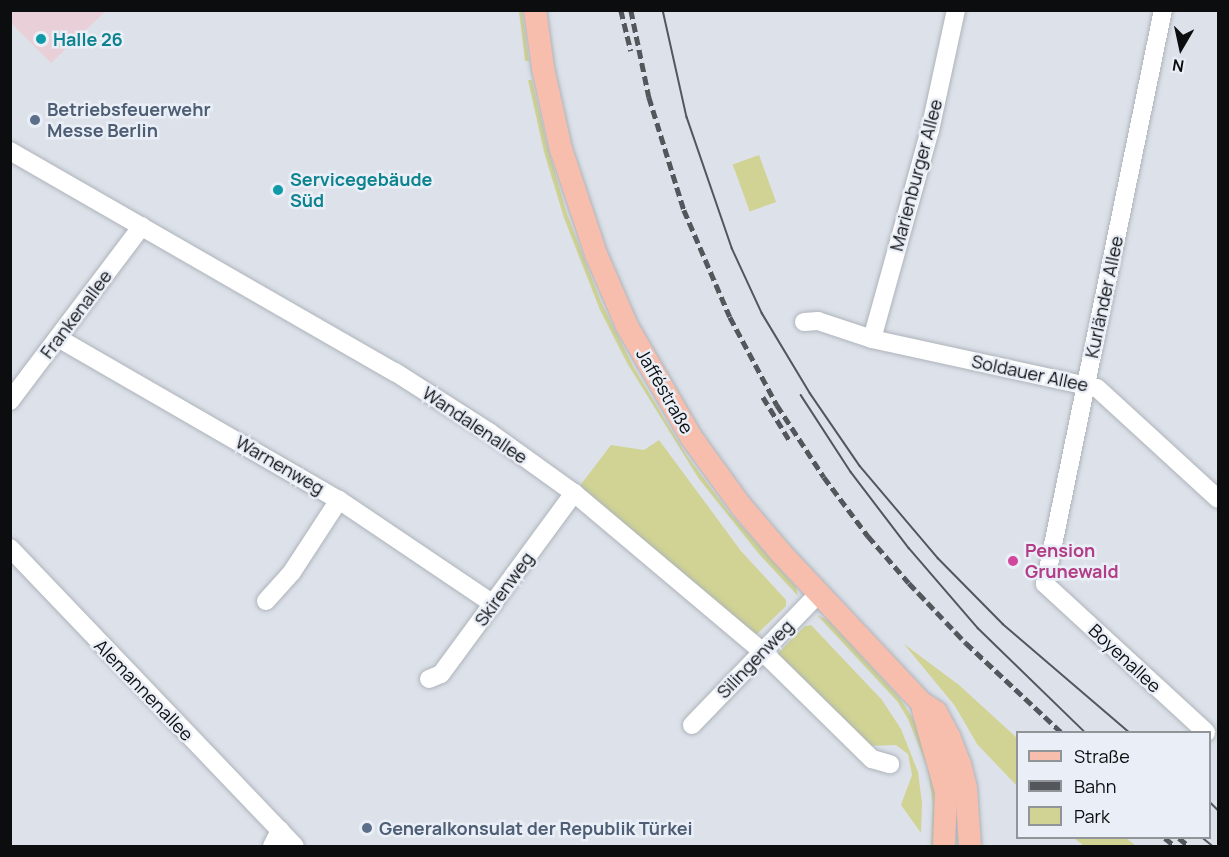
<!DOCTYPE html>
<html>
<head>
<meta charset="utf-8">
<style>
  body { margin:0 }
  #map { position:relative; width:1229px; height:857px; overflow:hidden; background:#dde2ea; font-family:Manrope,sans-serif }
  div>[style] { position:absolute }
  .commercial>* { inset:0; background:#e9d0d8 }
  .green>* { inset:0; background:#d0d393; transform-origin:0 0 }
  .roads { filter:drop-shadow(0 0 2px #aeb3ba) drop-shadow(0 0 2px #aeb3ba) }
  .minor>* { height:18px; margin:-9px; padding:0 9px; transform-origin:9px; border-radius:9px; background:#fff }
  .major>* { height:22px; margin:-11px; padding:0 11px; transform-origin:11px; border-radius:11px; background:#f8bead }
  .tram>* { height:1.5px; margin:-0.75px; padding:0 0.75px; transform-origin:0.75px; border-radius:0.75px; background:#53565b }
  .rail>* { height:4.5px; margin-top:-2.25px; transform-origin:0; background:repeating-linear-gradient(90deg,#53565b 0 9px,transparent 0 13.5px) }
  .dots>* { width:16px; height:16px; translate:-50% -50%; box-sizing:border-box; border:3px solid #eaeff7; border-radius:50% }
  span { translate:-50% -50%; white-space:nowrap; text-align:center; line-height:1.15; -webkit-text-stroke:5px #eaeff7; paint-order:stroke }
  .culture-label { font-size:18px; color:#0d838f; font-weight:700 }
  .left { translate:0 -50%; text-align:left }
  .service-label { font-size:18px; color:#4e5e75; font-weight:700 }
  .street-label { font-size:18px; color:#0b0d0f }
  .hotel-label { font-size:18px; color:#b23c85; font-weight:700 }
  .frame { position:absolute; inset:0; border:12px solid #0b0d0f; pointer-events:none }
  .legend { position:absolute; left:1016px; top:731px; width:195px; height:108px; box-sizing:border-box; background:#eaeff7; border:2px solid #91959a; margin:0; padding:8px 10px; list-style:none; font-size:18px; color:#0b0d0f }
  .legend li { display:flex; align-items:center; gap:12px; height:30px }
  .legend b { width:30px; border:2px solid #91959a }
  .north { position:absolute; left:1151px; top:18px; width:60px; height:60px; -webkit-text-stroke:4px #eaeff7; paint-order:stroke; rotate:189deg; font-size:16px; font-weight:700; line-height:24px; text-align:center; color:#0b0d0f }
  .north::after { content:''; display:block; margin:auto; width:21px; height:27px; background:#0b0d0f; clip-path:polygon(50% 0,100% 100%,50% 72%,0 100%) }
</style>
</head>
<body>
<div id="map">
  <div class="commercial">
    <div style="clip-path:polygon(10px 11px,11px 10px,106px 11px,51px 63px,11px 23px)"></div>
  </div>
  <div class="green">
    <div style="clip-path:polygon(519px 11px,522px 11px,529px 61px,525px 61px)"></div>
    <div style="clip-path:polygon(528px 80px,532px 80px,548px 148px,567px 214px,601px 302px,634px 368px,687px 456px,728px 511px,796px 587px,798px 596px,759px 554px,699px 479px,627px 363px,600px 310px,564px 218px,544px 152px)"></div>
    <div style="left:759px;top:155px;width:50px;height:28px;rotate:70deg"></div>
    <div style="clip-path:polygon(659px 440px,741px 551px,786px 600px,786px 606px,757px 634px,750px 633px,701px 588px,579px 487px,611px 445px,644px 450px)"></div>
    <div style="clip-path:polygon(817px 615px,829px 621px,899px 697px,914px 720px,924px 743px,936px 788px,935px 846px,931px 846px,933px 806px,928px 769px,908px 719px,897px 701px)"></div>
    <div style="clip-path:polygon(811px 625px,882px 700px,901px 729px,918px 772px,922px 803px,921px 833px,901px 805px,912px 775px,908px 754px,896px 745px,869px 746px,777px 654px,805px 626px)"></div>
    <div style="clip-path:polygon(904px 644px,959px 685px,1017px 738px,1017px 786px,977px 744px,955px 706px)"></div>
    <div style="clip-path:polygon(1074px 838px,1126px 838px,1136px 846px,1084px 846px)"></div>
  </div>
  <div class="roads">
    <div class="minor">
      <div style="left:1163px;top:10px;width:586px;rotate:101.62deg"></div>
      <div style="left:1045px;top:584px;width:219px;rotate:42.6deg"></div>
      <div style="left:10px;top:151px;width:444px;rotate:29.9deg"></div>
      <div style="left:395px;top:372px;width:112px;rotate:32.6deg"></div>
      <div style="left:489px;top:432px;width:105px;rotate:35.7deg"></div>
      <div style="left:574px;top:493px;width:247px;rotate:40.1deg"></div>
      <div style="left:763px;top:652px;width:153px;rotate:44.5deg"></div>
      <div style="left:872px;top:759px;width:19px;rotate:16deg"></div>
      <div style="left:804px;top:322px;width:14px;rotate:-4deg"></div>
      <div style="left:818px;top:321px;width:57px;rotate:18.4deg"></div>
      <div style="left:872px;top:339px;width:230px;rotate:12.3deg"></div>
      <div style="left:1097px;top:388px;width:164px;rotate:42.5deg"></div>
      <div style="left:58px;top:338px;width:324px;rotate:30deg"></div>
      <div style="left:339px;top:500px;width:186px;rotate:34deg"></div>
      <div style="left:872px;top:339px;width:217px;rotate:-74.5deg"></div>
      <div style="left:930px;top:130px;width:123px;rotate:-77.8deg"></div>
      <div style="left:10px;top:401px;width:219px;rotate:-53deg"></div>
      <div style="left:10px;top:548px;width:412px;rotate:46.3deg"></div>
      <div style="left:266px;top:601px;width:39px;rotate:-48deg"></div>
      <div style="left:292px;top:572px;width:86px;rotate:-56.9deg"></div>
      <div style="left:429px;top:679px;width:13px;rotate:-23deg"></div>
      <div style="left:441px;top:674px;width:225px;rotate:-53.7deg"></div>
      <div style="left:692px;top:725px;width:183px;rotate:-46.1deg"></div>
      <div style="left:272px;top:846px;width:18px;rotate:-63deg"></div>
    </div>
    <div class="major">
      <div style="left:535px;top:10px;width:59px;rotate:82.1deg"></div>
      <div style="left:543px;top:68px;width:83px;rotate:77.5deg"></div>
      <div style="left:561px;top:149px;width:111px;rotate:71.6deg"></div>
      <div style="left:596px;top:254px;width:78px;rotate:66.7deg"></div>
      <div style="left:627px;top:326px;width:128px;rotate:60deg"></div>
      <div style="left:691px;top:437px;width:85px;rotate:54.1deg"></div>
      <div style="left:741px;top:506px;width:62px;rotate:49.6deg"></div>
      <div style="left:781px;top:553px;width:206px;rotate:46.8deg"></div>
      <div style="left:922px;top:703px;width:17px;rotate:33deg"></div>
      <div style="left:936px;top:712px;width:27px;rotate:62deg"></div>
      <div style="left:949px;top:736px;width:30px;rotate:69deg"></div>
      <div style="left:960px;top:764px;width:25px;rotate:76deg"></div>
      <div style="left:966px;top:788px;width:58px;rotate:86.1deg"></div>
      <div style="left:923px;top:710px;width:85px;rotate:74.3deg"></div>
      <div style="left:946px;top:792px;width:54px;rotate:92.1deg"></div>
    </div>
  </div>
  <div class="tram">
    <div style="left:663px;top:10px;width:110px;rotate:77.4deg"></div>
    <div style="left:687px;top:117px;width:139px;rotate:71deg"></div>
    <div style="left:732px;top:248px;width:72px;rotate:65.2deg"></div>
    <div style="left:762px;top:313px;width:93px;rotate:59deg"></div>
    <div style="left:810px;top:393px;width:88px;rotate:55.6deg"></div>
    <div style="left:860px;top:466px;width:121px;rotate:49.7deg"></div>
    <div style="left:938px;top:558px;width:93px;rotate:45.4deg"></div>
    <div style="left:1003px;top:624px;width:166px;rotate:40.6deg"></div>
    <div style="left:801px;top:395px;width:92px;rotate:57deg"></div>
    <div style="left:851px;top:472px;width:96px;rotate:52.7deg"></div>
    <div style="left:909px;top:548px;width:106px;rotate:49.2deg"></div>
    <div style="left:978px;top:628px;width:149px;rotate:44.2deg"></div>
    <div style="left:1210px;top:802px;width:11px;rotate:45deg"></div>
    <div style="left:1203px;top:838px;width:13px;rotate:39deg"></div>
  </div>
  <div class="rail">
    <div style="left:621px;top:10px;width:42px;rotate:76.3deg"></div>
    <div style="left:631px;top:10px;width:89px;rotate:78.3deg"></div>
    <div style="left:649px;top:97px;width:118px;rotate:72.8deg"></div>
    <div style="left:684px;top:210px;width:116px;rotate:66.7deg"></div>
    <div style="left:730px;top:317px;width:100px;rotate:61.9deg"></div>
    <div style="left:777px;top:405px;width:86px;rotate:56.9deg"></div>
    <div style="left:824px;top:477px;width:74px;rotate:53.3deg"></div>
    <div style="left:868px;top:536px;width:62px;rotate:48.9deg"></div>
    <div style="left:909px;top:583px;width:83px;rotate:46.5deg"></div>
    <div style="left:966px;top:643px;width:130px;rotate:43.1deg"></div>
    <div style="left:763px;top:397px;width:52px;rotate:58.5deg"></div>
    <div style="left:1165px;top:838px;width:13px;rotate:39deg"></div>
    <div style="left:1179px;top:838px;width:13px;rotate:39deg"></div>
  </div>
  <div class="dots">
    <div style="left:41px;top:39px;background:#0f9aa8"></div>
    <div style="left:35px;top:120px;background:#5c6f8a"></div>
    <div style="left:278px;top:190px;background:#0f9aa8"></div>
    <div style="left:1013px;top:561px;background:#d1479c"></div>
    <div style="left:367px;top:828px;background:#5c6f8a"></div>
  </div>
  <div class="culture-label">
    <span class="left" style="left:53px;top:39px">Halle 26</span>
    <span class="left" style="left:290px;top:190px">Servicegebäude<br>Süd</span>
  </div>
  <div class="service-label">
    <span class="left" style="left:47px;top:120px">Betriebsfeuerwehr<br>Messe Berlin</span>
    <span class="left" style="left:379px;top:828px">Generalkonsulat der Republik Türkei</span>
  </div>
  <div class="street-label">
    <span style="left:916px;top:175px;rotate:-75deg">Marienburger Allee</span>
    <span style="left:1104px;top:297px;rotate:-78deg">Kurländer Allee</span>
    <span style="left:76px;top:314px;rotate:-53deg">Frankenallee</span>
    <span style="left:1030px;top:373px;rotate:12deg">Soldauer Allee</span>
    <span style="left:665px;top:391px;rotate:60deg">Jafféstraße</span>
    <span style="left:475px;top:425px;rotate:34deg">Wandalenallee</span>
    <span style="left:280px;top:465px;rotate:30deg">Warnenweg</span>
    <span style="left:504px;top:589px;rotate:-54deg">Skirenweg</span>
    <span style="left:1125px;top:658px;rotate:43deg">Boyenallee</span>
    <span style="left:755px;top:659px;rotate:-46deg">Silingenweg</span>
    <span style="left:144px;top:690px;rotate:46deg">Alemannenallee</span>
  </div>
  <div class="hotel-label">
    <span class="left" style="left:1025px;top:561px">Pension<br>Grunewald</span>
  </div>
  <div class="frame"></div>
  <ul class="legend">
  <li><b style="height:8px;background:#f8bead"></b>Straße</li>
  <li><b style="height:8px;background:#53565b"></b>Bahn</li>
  <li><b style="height:16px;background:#d0d393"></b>Park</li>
  </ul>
  <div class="north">N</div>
</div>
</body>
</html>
